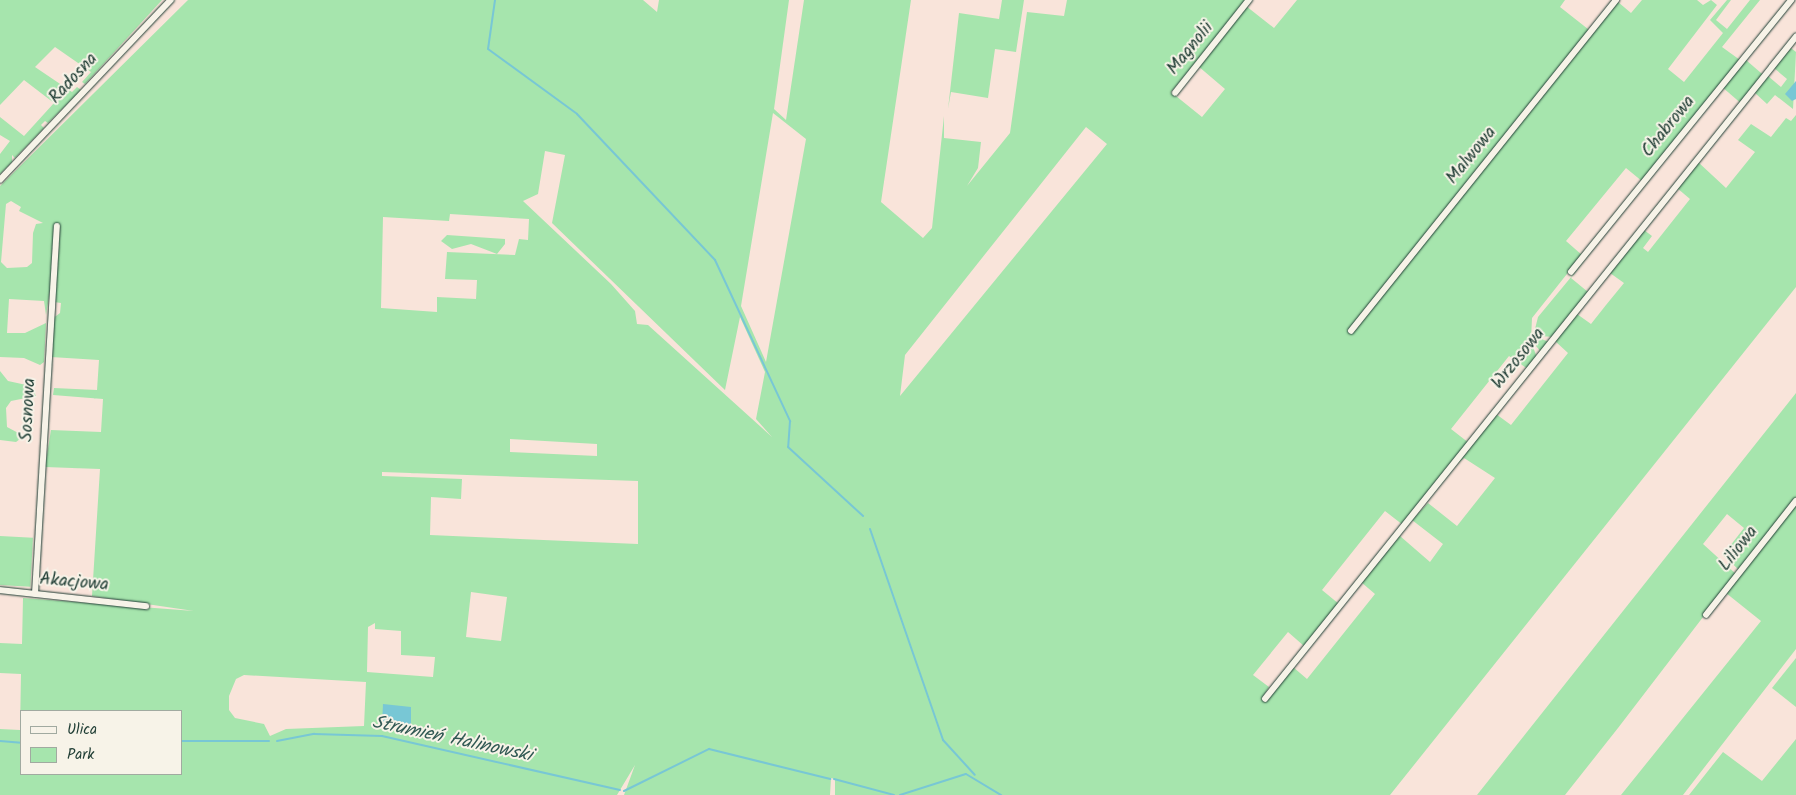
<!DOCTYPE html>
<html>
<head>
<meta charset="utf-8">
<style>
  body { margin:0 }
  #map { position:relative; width:1796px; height:795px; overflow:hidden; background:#f9e4da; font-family:Kalam,sans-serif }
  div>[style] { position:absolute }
  .green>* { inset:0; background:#a6e5ad; transform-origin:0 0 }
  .water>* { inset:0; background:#78c7d5 }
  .stream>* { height:2px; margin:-1px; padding:0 1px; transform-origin:1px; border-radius:1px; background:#78c7d5 }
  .roads { filter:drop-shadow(0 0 1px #1f3d34) drop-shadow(0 0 1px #1f3d34) }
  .street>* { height:5.5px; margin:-2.75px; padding:0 2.75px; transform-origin:2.75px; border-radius:2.75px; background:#f7f3e8 }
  span { translate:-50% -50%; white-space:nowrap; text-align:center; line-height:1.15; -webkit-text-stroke:4px #f7f3e8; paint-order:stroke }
  .street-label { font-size:18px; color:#1f3d34 }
  .water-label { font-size:19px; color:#315954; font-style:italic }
  .legend { position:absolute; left:20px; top:710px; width:162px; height:65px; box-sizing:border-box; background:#f7f3e8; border:1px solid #a1aaa0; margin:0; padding:6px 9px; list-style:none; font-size:15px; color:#1f3d34 }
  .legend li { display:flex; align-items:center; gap:10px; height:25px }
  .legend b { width:25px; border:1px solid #a1aaa0 }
</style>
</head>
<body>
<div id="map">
  <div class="green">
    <div style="clip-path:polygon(0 0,162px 0,85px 84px,82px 82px,91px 72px,55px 47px,35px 67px,72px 92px,77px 87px,81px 90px,48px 123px,45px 121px,41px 125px,44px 128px,15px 158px,12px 155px,12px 162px,0 174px,0 154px,10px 141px,0 135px,0 117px,24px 136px,54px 103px,24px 80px,0 105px)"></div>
    <div style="clip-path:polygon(evenodd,188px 0,643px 0,657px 12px,659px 0,789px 0,774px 109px,786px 120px,804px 0,911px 0,881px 202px,923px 238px,932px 228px,944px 116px,944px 138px,981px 142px,978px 168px,967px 186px,1010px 133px,1027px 12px,1064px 16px,1067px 0,1247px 0,1171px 92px,1202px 117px,1225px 89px,1198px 66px,1246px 6px,1274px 28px,1297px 0,1565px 0,1560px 7px,1593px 33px,1618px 2px,1631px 13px,1642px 0,1697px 0,1703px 5px,1711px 0,1717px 5px,1668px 69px,1684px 82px,1723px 33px,1710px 20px,1727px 0,1731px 0,1716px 20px,1727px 29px,1750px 0,1760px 0,1722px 47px,1740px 60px,1643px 182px,1626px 168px,1566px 241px,1582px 255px,1532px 318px,1531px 341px,1537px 358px,1528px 369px,1509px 356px,1451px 429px,1469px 443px,1403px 525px,1385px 511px,1322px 590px,1339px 604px,1304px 646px,1288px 632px,1253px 675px,1269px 687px,1262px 698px,1266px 701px,1293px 667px,1307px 679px,1375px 594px,1361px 582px,1400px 536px,1430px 562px,1443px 544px,1412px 520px,1428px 503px,1457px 526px,1495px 478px,1464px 458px,1457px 464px,1496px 414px,1511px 425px,1568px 353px,1555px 341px,1577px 314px,1591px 324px,1606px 305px,1624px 283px,1610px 273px,1644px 230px,1652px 236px,1643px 248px,1648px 252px,1690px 199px,1677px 188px,1698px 162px,1726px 188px,1755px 152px,1738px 140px,1751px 124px,1771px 137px,1786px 118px,1791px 121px,1796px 115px,1796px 287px,1390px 795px,835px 795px,835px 779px,831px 778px,830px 795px,624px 795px,635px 765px,617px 795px,0 795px,0 729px,20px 730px,21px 674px,0 673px,0 643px,22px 644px,23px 598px,194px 611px,92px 596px,100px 469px,45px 467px,51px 430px,101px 432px,103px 399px,53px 395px,54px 388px,97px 390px,99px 360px,51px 357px,52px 319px,60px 313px,61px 303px,54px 302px,60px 230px,46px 315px,44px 301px,9px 299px,7px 333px,25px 333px,46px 323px,44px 362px,40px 365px,24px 358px,0 357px,0 186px,188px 0,773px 113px,806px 139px,766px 362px,741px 306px,773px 113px,188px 0,1086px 127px,1107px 144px,900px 396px,905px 355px,1086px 127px,188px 0,545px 151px,565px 155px,552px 223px,725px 390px,740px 317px,765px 372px,756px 419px,772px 437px,648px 325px,637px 324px,635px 311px,611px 284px,523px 201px,538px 194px,545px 151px,188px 0,11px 201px,21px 207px,19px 211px,43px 223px,36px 224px,33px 233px,32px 263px,27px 267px,7px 268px,1px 262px,6px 204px,11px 201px,188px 0,450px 214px,529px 219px,528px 240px,519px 239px,515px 255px,447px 252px,445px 279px,477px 280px,476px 299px,437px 297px,437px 312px,381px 308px,383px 217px,449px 221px,450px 214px,188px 0,510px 439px,597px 444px,597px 456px,510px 452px,510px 439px,188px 0,382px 472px,638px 481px,638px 544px,430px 535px,431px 497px,461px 499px,462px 479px,382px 476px,382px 472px,188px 0,471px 592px,507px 597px,501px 641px,466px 637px,471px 592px,188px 0,375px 623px,375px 629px,401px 631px,401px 655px,435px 657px,433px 677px,367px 672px,368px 627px,375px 623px,188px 0,244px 675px,366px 682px,364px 726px,286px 729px,270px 736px,264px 724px,235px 718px,229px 710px,229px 696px,236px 679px,244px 675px,188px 0,21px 711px,181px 711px,181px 774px,21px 774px,21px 711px)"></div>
    <div style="clip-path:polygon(1002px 0,1024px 0,1016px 52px,995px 49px,988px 98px,951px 92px,948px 109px,959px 13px,999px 19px)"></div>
    <div style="clip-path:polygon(1791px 48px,1796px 52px,1793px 109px,1775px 95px,1767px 104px,1754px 92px,1768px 76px,1781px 87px,1787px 79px,1774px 68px)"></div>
    <div style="left:1746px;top:60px;width:23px;height:36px;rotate:41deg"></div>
    <div style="clip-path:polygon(447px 235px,505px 239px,505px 244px,497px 254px,471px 244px,452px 249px,441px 241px)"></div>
    <div style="clip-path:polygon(1586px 259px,1571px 278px,1588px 292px,1553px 337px,1541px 336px,1535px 329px,1538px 317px)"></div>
    <div style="clip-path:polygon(1534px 336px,1549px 342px,1541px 352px,1536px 346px)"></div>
    <div style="clip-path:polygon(0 371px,8px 381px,31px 386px,36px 396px,11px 401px,6px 408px,7px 427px,24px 436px,16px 442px,0 440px)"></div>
    <div style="clip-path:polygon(1796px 393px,1796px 498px,1739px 570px,1723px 555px,1744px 528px,1727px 514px,1703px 544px,1736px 574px,1618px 728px,1565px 795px,1477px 795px)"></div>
    <div style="clip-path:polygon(1796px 505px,1796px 649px,1683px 795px,1621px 795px,1761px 621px,1726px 593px)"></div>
    <div style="left:0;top:536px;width:33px;height:49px;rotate:3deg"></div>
    <div style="clip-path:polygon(1796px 658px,1796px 707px,1772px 688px)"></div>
    <div style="clip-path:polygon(1796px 739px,1796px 795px,1689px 795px,1723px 752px,1762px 781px)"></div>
  </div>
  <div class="water">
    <div style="clip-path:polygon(1796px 81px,1796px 99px,1792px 101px,1785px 94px)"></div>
    <div style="clip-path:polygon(383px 704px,411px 707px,411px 724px,382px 725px)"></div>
  </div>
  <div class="stream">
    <div style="left:495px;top:0;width:49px;rotate:98.1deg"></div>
    <div style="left:488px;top:49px;width:110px;rotate:36.1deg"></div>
    <div style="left:577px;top:114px;width:201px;rotate:46.6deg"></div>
    <div style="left:715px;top:260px;width:178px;rotate:65deg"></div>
    <div style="left:790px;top:421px;width:26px;rotate:94deg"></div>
    <div style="left:788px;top:447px;width:102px;rotate:42.6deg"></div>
    <div style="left:870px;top:529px;width:223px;rotate:70.9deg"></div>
    <div style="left:943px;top:740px;width:47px;rotate:47.6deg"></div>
    <div style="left:0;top:741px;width:21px;rotate:5deg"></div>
    <div style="left:181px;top:741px;width:88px"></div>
    <div style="left:277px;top:741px;width:38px;rotate:-11deg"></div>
    <div style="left:314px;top:734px;width:68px;rotate:1.7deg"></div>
    <div style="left:382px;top:736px;width:244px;rotate:12.8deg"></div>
    <div style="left:834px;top:779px;width:62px;rotate:14.9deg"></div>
    <div style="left:624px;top:791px;width:95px;rotate:-26.3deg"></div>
    <div style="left:709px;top:749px;width:125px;rotate:13.9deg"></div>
    <div style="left:900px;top:795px;width:69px;rotate:-17.7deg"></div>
    <div style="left:966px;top:774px;width:41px;rotate:31deg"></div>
  </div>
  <div class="roads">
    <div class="street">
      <div style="left:1175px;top:93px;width:119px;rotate:-51.5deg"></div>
      <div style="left:0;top:180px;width:248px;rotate:-46.5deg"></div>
      <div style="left:1571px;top:272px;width:350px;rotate:-51deg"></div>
      <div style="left:1351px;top:331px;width:424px;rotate:-51.3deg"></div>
      <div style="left:0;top:590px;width:147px;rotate:6.3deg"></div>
      <div style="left:35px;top:594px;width:368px;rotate:-86.6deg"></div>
      <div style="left:1706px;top:615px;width:145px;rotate:-51.7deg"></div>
      <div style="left:1265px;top:699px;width:849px;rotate:-51.27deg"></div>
    </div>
  </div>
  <div class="street-label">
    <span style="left:1191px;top:49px;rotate:-51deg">Magnolii</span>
    <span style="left:74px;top:79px;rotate:-47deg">Radosna</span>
    <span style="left:1669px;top:127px;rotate:-51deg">Chabrowa</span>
    <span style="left:1472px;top:156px;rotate:-51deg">Malwowa</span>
    <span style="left:1519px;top:359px;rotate:-51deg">Wrzosowa</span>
    <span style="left:29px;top:410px;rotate:-87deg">Sosnowa</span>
    <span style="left:1739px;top:549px;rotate:-52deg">Liliowa</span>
    <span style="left:74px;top:583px;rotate:5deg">Akacjowa</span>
  </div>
  <div class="water-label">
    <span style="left:452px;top:740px;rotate:12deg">Strumień Halinowski</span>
  </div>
  <ul class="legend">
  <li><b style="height:6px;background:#f7f3e8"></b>Ulica</li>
  <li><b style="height:14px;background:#a6e5ad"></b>Park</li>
  </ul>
</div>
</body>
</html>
